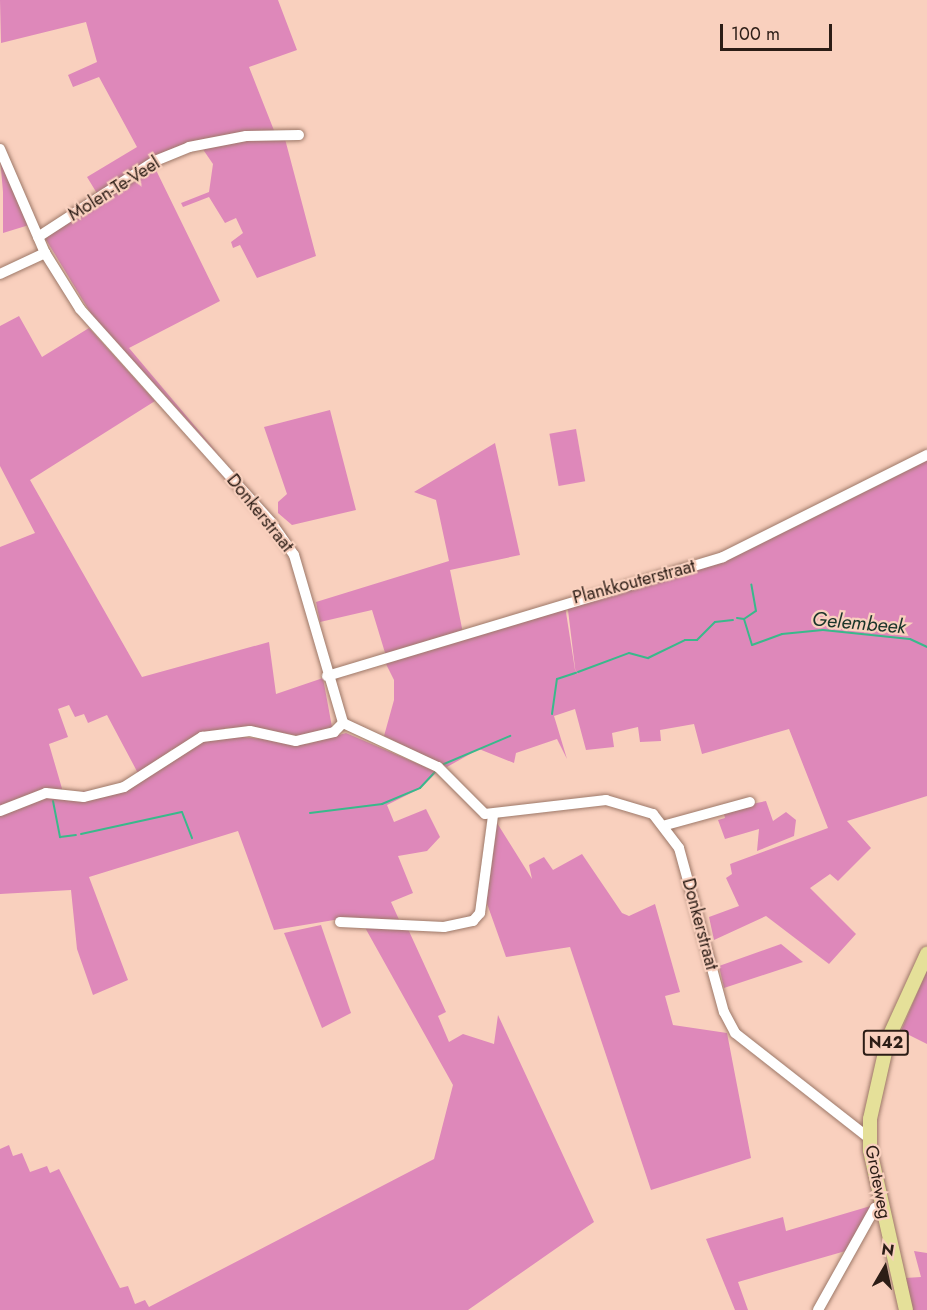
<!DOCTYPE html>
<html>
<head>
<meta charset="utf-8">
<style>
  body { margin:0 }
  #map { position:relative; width:927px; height:1310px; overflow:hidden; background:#f9d0be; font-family:Jost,sans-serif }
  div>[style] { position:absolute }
  .green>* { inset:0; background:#de88ba; transform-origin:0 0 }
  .stream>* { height:2px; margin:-1px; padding:0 1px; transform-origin:1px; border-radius:1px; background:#39b98b }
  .roads { filter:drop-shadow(0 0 2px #9d7868) drop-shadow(0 0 2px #9d7868) }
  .minor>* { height:10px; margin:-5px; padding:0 5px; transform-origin:5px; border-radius:5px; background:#fff }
  .major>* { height:14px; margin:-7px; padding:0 7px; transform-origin:7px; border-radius:7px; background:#e5e099 }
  span { translate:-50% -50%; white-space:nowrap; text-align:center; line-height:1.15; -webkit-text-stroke:4.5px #f9d0be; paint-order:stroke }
  .shield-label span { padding:2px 4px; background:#f9d0be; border:2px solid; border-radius:4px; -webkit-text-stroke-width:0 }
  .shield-label { font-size:16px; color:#2c1d16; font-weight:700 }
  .street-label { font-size:18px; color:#2c1d16 }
  .water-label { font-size:20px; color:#1a3429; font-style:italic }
  .north { position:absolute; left:855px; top:1238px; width:60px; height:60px; -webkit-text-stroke:4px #f9d0be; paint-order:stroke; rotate:9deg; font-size:16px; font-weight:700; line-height:24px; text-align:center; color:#2c1d16 }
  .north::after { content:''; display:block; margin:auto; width:21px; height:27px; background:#2c1d16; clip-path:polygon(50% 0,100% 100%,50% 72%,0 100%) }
  .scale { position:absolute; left:720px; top:24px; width:112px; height:27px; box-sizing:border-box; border:3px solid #2c1d16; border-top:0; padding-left:8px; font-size:18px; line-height:21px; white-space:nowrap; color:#2c1d16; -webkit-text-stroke:4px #f9d0be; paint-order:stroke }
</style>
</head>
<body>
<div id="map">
  <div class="green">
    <div style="clip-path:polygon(0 0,278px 0,297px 50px,249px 67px,275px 133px,203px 139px,98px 195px,87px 177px,137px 147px,99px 77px,73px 87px,68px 75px,97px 62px,86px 22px,1px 43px)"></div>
    <div style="clip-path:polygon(285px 139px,316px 256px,257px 278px,240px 245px,233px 248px,231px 242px,243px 233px,236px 218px,225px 223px,209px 197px,183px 207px,181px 203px,209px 192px,213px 164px,202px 148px,238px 140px)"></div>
    <div style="clip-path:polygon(0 157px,29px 225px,3px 233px,3px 192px)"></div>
    <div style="clip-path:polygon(155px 168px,220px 301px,129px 348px,221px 457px,93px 317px,45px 238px)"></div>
    <div style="clip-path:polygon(19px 316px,42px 357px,89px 328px,155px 401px,30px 480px,142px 677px,269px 642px,276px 694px,323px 678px,332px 727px,304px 737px,257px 728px,225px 728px,224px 735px,307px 744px,346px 733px,437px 772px,421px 788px,387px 805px,394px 822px,426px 809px,440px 837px,427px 851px,398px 856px,413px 893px,391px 902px,401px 924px,334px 920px,274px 930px,238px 831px,89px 877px,128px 980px,93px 995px,77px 949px,71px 890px,0 894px,0 815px,49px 796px,137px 784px,175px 753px,172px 749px,140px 777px,107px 715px,88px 723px,84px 714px,75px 717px,69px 705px,58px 709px,68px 737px,49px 744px,63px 792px,0 808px,0 547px,35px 533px,0 466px,0 326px)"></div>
    <div style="clip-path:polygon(330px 410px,356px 510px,292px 525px,278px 513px,278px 502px,287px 494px,264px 427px)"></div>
    <div style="left:576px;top:429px;width:53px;height:27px;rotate:80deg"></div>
    <div style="clip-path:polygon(495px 443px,520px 555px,450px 570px,463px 633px,386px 656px,372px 610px,320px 622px,316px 602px,449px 561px,436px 500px,414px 492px)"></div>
    <div style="clip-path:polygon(927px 457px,927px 796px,847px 821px,871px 848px,838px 881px,830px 874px,810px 888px,856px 934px,829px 964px,766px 916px,714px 940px,709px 917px,739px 906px,726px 878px,732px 874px,730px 864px,828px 828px,789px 729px,702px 754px,694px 724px,660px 730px,661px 741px,640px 742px,638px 727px,612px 733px,614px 747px,586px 750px,575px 709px,554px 716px,567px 759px,557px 739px,516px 753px,514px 763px,479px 749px,447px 767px,384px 736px,394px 700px,394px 680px,385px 662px,565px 606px,576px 676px,567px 602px,734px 555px)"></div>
    <div style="clip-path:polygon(766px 801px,773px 821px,786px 812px,796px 820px,794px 836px,757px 851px,759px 829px,725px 839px,718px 820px,725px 818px,723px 810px)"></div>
    <div style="clip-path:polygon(497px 823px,532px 879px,529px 865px,544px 857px,553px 870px,582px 854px,622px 913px,629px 916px,655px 904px,680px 992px,665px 996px,673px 1025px,727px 1033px,751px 1158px,651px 1190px,570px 947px,506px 957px,485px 898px)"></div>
    <div style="clip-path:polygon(363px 924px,408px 929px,446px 1012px,438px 1016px,449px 1042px,463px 1034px,494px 1044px,498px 1015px,594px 1222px,468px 1310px,0 1310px,0 1149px,9px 1145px,13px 1156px,22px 1153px,30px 1172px,47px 1166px,50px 1173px,59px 1169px,120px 1288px,128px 1286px,135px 1304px,145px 1300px,149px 1307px,434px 1159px,453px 1085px)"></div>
    <div style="clip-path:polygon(321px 925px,351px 1013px,322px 1028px,284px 933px)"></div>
    <div style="clip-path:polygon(781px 944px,803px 962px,724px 988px,719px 966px)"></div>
    <div style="clip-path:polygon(927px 970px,927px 1044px,901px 1031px)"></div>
    <div style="clip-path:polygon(874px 1205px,849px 1250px,738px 1282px,748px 1310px,735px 1310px,706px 1239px,783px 1217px,786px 1231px)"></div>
    <div style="clip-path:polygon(914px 1251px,927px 1253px,927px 1310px,912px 1310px,905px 1278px,921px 1277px)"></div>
  </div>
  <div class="stream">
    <div style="left:737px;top:618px;width:7px;rotate:8deg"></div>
    <div style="left:744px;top:619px;width:27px;rotate:73deg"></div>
    <div style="left:752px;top:645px;width:32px;rotate:-20deg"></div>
    <div style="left:782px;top:634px;width:41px;rotate:-5.6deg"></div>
    <div style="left:823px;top:630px;width:87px;rotate:5.9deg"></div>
    <div style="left:910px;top:639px;width:19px;rotate:25deg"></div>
    <div style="left:744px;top:619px;width:14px;rotate:-34deg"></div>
    <div style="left:756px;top:611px;width:27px;rotate:-100deg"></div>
    <div style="left:578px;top:672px;width:54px;rotate:-20.4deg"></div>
    <div style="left:629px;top:653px;width:20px;rotate:15deg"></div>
    <div style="left:648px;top:658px;width:41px;rotate:-25.9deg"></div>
    <div style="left:685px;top:640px;width:12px"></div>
    <div style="left:697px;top:640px;width:25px;rotate:-45deg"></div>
    <div style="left:715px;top:622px;width:18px;rotate:-6deg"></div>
    <div style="left:552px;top:714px;width:35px;rotate:-82deg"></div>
    <div style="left:557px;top:679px;width:20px;rotate:-18deg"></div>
    <div style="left:444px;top:764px;width:72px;rotate:-23deg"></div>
    <div style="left:53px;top:801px;width:37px;rotate:79deg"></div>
    <div style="left:60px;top:837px;width:16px;rotate:-7deg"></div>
    <div style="left:310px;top:813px;width:73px;rotate:-7.1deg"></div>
    <div style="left:382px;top:804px;width:41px;rotate:-22.8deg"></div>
    <div style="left:420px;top:788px;width:23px;rotate:-47deg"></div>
    <div style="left:81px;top:834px;width:103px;rotate:-12.3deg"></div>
    <div style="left:182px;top:812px;width:28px;rotate:69deg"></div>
  </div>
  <div class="roads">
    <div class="minor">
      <div style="left:0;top:149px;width:113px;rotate:66.6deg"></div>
      <div style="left:45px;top:253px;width:66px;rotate:58deg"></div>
      <div style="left:80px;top:309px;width:286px;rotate:48.1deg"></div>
      <div style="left:271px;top:522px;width:40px;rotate:55.1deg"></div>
      <div style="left:294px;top:555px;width:175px;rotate:73.7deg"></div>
      <div style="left:343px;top:723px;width:105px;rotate:24.9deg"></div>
      <div style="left:438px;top:767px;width:66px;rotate:45deg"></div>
      <div style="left:485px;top:814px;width:122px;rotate:-6.6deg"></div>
      <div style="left:606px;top:800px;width:49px;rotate:16.6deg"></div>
      <div style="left:653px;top:814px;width:43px;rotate:52.6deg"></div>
      <div style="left:679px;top:848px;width:170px;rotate:74.7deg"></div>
      <div style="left:724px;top:1012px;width:24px;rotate:62deg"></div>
      <div style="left:735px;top:1033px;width:170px;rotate:38.1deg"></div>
      <div style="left:38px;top:237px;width:140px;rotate:-33deg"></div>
      <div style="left:155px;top:161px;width:37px;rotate:-22deg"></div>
      <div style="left:189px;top:147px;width:58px;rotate:-10.9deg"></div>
      <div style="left:246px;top:136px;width:53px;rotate:-1.1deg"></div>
      <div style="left:0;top:274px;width:50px;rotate:-25deg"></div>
      <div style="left:327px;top:676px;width:413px;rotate:-16.7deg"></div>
      <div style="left:723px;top:557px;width:228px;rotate:-26.6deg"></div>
      <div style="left:0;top:811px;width:49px;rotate:-21.4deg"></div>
      <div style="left:46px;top:793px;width:38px;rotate:6deg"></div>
      <div style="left:84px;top:797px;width:41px;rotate:-14deg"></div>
      <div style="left:124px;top:787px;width:93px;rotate:-32.7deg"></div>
      <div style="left:202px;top:737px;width:48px;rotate:-7.1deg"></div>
      <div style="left:250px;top:731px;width:47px;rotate:12.3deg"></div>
      <div style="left:296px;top:741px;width:39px;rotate:-13deg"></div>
      <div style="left:334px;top:732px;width:13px;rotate:-45deg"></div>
      <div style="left:666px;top:825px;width:87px;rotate:-15.3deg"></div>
      <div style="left:340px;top:922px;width:104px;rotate:2.8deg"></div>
      <div style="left:444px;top:927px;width:30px;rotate:-12deg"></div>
      <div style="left:473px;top:921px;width:11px;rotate:-49deg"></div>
      <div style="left:480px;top:913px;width:98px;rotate:-82.4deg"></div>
      <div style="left:818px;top:1310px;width:117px;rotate:-60.8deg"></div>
      <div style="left:875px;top:1208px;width:7px;rotate:-16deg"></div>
    </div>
    <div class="major">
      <div style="left:906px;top:1310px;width:164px;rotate:-102.7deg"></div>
      <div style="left:870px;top:1150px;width:31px;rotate:-90deg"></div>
      <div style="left:870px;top:1119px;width:82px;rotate:-77.3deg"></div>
      <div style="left:888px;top:1039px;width:94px;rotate:-65.4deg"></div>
    </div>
  </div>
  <div class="shield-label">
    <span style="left:886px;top:1043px">N42</span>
  </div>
  <div class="street-label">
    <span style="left:114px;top:189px;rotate:-32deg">Molen-Te-Veel</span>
    <span style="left:260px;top:513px;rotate:51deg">Donkerstraat</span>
    <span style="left:634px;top:582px;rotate:-15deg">Plankkouterstraat</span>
    <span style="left:700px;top:924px;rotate:75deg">Donkerstraat</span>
    <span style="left:878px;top:1182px;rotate:79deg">Groteweg</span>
  </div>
  <div class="water-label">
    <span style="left:859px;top:623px;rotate:5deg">Gelembeek</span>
  </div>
  <div class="north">N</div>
  <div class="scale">100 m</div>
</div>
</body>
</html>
